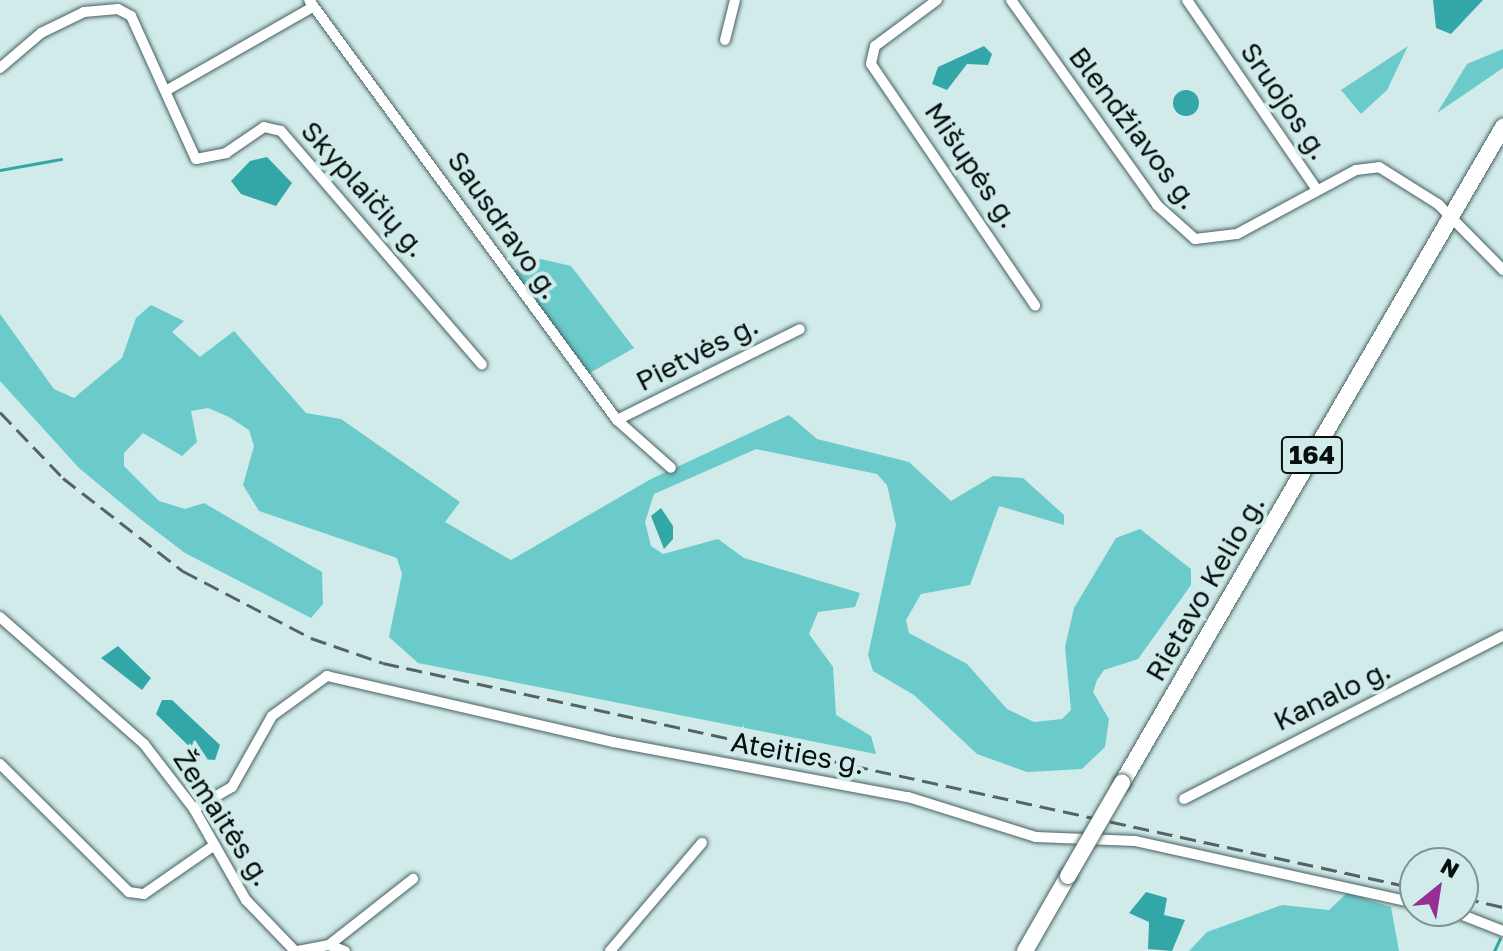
<!DOCTYPE html>
<html>
<head>
<meta charset="utf-8">
<style>
  body { margin:0 }
  #map { position:relative; width:1503px; height:951px; overflow:hidden; background:#d0ebea; font-family:"Golos Text",sans-serif }
  div>[style] { position:absolute }
  .green>* { inset:0; background:#6bcaca }
  .water>* { inset:0; background:#33a7a7 }
  .round { border-radius:50% }
  .stream>* { height:3px; margin:-1.5px; padding:0 1.5px; transform-origin:1.5px; border-radius:1.5px; background:#33a7a7 }
  .roads { filter:drop-shadow(0 0 2px #486060) drop-shadow(0 0 2px #486060) }
  .street>* { height:10px; margin:-5px; padding:0 5px; transform-origin:5px; border-radius:5px; background:#fff }
  .primary>* { height:16px; margin:-8px; padding:0 8px; transform-origin:8px; border-radius:8px; background:#fff }
  .rail>* { height:3px; margin-top:-1.5px; transform-origin:0; background:repeating-linear-gradient(90deg,#546363 0 16px,transparent 0 24px) }
  .bridges { filter:drop-shadow(0 0 2px #486060) drop-shadow(0 0 2px #486060) }
  .primary-bridge>* { height:16px; margin:-8px; padding:0 8px; transform-origin:8px; border-radius:8px; background:#fff }
  span { translate:-50% -50%; white-space:nowrap; text-align:center; line-height:1.15; -webkit-text-stroke:8px #d0ebea; paint-order:stroke }
  .shield-label span { padding:2px 6px; background:#d0ebea; border:2px solid; border-radius:6px; -webkit-text-stroke-width:0 }
  .shield-label { font-size:26px; color:#060e0e; font-weight:700 }
  .street-label { font-size:28px; color:#060e0e }
  .north { position:absolute; left:1399px; top:847px; width:80px; height:80px; box-sizing:border-box; background:#d0ebea; border:2px solid #7f9392; border-radius:50%; rotate:30deg; font-size:22px; font-weight:700; line-height:32px; text-align:center; color:#060e0e }
  .north::after { content:''; display:block; margin:auto; width:28px; height:36px; background:#962e93; clip-path:polygon(50% 0,100% 100%,50% 72%,0 100%) }
</style>
</head>
<body>
<div id="map">
  <div class="green">
    <div style="clip-path:polygon(1408px 46px,1387px 90px,1361px 114px,1341px 90px)"></div>
    <div style="clip-path:polygon(1503px 49px,1503px 68px,1437px 113px,1467px 64px)"></div>
    <div style="clip-path:polygon(541px 259px,571px 266px,634px 348px,588px 374px,514px 271px)"></div>
    <div style="clip-path:polygon(151px 305px,184px 321px,172px 332px,200px 357px,234px 331px,306px 413px,341px 419px,460px 502px,445px 522px,511px 560px,651px 479px,789px 415px,817px 439px,909px 462px,951px 501px,993px 476px,1023px 478px,1064px 515px,1064px 525px,999px 506px,970px 585px,921px 594px,906px 620px,909px 633px,967px 664px,1007px 709px,1034px 722px,1062px 719px,1071px 710px,1065px 647px,1074px 608px,1116px 538px,1140px 529px,1191px 569px,1191px 585px,1138px 659px,1104px 670px,1097px 680px,1093px 692px,1109px 719px,1105px 747px,1082px 769px,1027px 772px,977px 754px,914px 695px,873px 671px,868px 655px,896px 525px,887px 485px,877px 474px,756px 449px,654px 494px,645px 522px,651px 546px,663px 554px,718px 539px,744px 558px,860px 593px,855px 607px,818px 612px,809px 634px,833px 667px,836px 715px,871px 736px,876px 754px,418px 663px,389px 637px,402px 574px,397px 558px,259px 511px,243px 485px,254px 446px,249px 430px,229px 417px,208px 408px,191px 411px,197px 442px,182px 456px,143px 433px,124px 453px,124px 466px,159px 501px,185px 509px,204px 503px,322px 572px,323px 604px,311px 618px,185px 553px,143px 521px,79px 468px,0 381px,0 314px,54px 389px,74px 398px,122px 358px,136px 318px)"></div>
    <div style="clip-path:polygon(1347px 893px,1391px 907px,1399px 951px,1189px 951px,1207px 932px,1282px 905px,1329px 910px)"></div>
  </div>
  <div class="water">
    <div style="clip-path:polygon(1433px 0,1483px 0,1451px 34px,1436px 28px)"></div>
    <div style="clip-path:polygon(984px 46px,992px 54px,988px 65px,967px 64px,947px 90px,932px 84px,938px 67px)"></div>
    <div class="round" style="left:1173px;top:90px;width:26px;height:26px"></div>
    <div style="clip-path:polygon(267px 157px,292px 183px,276px 206px,241px 194px,231px 181px,250px 161px)"></div>
    <div style="clip-path:polygon(661px 508px,673px 526px,673px 539px,664px 549px,651px 516px)"></div>
    <div style="clip-path:polygon(118px 646px,151px 678px,142px 690px,101px 658px)"></div>
    <div style="clip-path:polygon(162px 700px,172px 700px,220px 745px,215px 760px,202px 759px,156px 714px)"></div>
    <div style="clip-path:polygon(1146px 892px,1167px 898px,1164px 915px,1185px 920px,1172px 951px,1148px 949px,1149px 922px,1129px 913px)"></div>
  </div>
  <div class="stream">
    <div style="left:0;top:170px;width:62px;rotate:-10.2deg"></div>
    <div style="left:1494px;top:951px;width:14px;rotate:-65deg"></div>
  </div>
  <div class="roads">
    <div class="street">
      <div style="left:309px;top:0;width:521px;rotate:53.75deg"></div>
      <div style="left:617px;top:420px;width:72px;rotate:41.6deg"></div>
      <div style="left:937px;top:0;width:77px;rotate:143.4deg"></div>
      <div style="left:875px;top:46px;width:18px;rotate:103deg"></div>
      <div style="left:871px;top:64px;width:292px;rotate:55.8deg"></div>
      <div style="left:1011px;top:0;width:252px;rotate:54.5deg"></div>
      <div style="left:1157px;top:205px;width:51px;rotate:41.8deg"></div>
      <div style="left:1195px;top:239px;width:42px;rotate:-6.8deg"></div>
      <div style="left:1237px;top:234px;width:135px;rotate:-28.3deg"></div>
      <div style="left:1356px;top:170px;width:23px;rotate:-7deg"></div>
      <div style="left:1379px;top:167px;width:70px;rotate:32.1deg"></div>
      <div style="left:1438px;top:204px;width:93px;rotate:45.4deg"></div>
      <div style="left:1187px;top:0;width:230px;rotate:55.6deg"></div>
      <div style="left:725px;top:40px;width:41px;rotate:-76deg"></div>
      <div style="left:0;top:68px;width:54px;rotate:-40.5deg"></div>
      <div style="left:41px;top:33px;width:48px;rotate:-26deg"></div>
      <div style="left:84px;top:12px;width:34px;rotate:-5deg"></div>
      <div style="left:118px;top:9px;width:15px;rotate:28deg"></div>
      <div style="left:131px;top:16px;width:157px;rotate:65.6deg"></div>
      <div style="left:196px;top:159px;width:31px;rotate:-11deg"></div>
      <div style="left:226px;top:153px;width:46px;rotate:-34.4deg"></div>
      <div style="left:264px;top:127px;width:17px;rotate:13deg"></div>
      <div style="left:281px;top:131px;width:308px;rotate:49.3deg"></div>
      <div style="left:169px;top:89px;width:166px;rotate:-29.7deg"></div>
      <div style="left:617px;top:420px;width:204px;rotate:-26.4deg"></div>
      <div style="left:0;top:617px;width:192px;rotate:41.4deg"></div>
      <div style="left:144px;top:744px;width:82px;rotate:52.4deg"></div>
      <div style="left:194px;top:809px;width:105px;rotate:60.3deg"></div>
      <div style="left:246px;top:900px;width:71px;rotate:46.1deg"></div>
      <div style="left:0;top:764px;width:182px;rotate:44.8deg"></div>
      <div style="left:129px;top:892px;width:15px;rotate:8deg"></div>
      <div style="left:144px;top:894px;width:84px;rotate:-34.8deg"></div>
      <div style="left:1184px;top:799px;width:358px;rotate:-27.1deg"></div>
      <div style="left:194px;top:809px;width:44px;rotate:-30.1deg"></div>
      <div style="left:232px;top:787px;width:81px;rotate:-60.6deg"></div>
      <div style="left:272px;top:716px;width:68px;rotate:-36deg"></div>
      <div style="left:327px;top:676px;width:294px;rotate:13deg"></div>
      <div style="left:613px;top:742px;width:300px;rotate:10.6deg"></div>
      <div style="left:908px;top:797px;width:134px;rotate:17.4deg"></div>
      <div style="left:1036px;top:837px;width:99px;rotate:2.3deg"></div>
      <div style="left:1135px;top:841px;width:287px;rotate:12.5deg"></div>
      <div style="left:1452px;top:911px;width:55px;rotate:21.4deg"></div>
      <div style="left:329px;top:945px;width:107px;rotate:-38.2deg"></div>
      <div style="left:298px;top:951px;width:32px;rotate:-11deg"></div>
      <div style="left:329px;top:945px;width:17px;rotate:21deg"></div>
      <div style="left:610px;top:951px;width:142px;rotate:-49.6deg"></div>
    </div>
    <div class="primary">
      <div style="left:1122px;top:783px;width:759px;rotate:-59.85deg"></div>
      <div style="left:1025px;top:951px;width:86px;rotate:-60.2deg"></div>
    </div>
  </div>
  <div class="rail">
    <div style="left:0;top:412px;width:91px;rotate:46.3deg"></div>
    <div style="left:63px;top:478px;width:152px;rotate:37.8deg"></div>
    <div style="left:183px;top:571px;width:144px;rotate:27.6deg"></div>
    <div style="left:311px;top:638px;width:76px;rotate:19.1deg"></div>
    <div style="left:383px;top:663px;width:1056px;rotate:12.3deg"></div>
    <div style="left:1463px;top:898px;width:41px;rotate:12.7deg"></div>
  </div>
  <div class="bridges">
    <div class="primary-bridge">
      <div style="left:1068px;top:876px;width:108px;rotate:-59.9deg"></div>
    </div>
  </div>
  <div class="shield-label">
    <span style="left:1312px;top:455px">164</span>
  </div>
  <div class="street-label">
    <span style="left:1285px;top:101px;rotate:56deg">Sruojos g.</span>
    <span style="left:1134px;top:128px;rotate:53deg">Blendžiavos g.</span>
    <span style="left:972px;top:165px;rotate:56deg">Mišupės g.</span>
    <span style="left:364px;top:189px;rotate:48deg">Skyplaičių g.</span>
    <span style="left:504px;top:225px;rotate:55deg">Sausdravo g.</span>
    <span style="left:697px;top:353px;rotate:-27deg">Pietvės g.</span>
    <span style="left:1205px;top:588px;rotate:-60deg">Rietavo Kelio g.</span>
    <span style="left:1332px;top:695px;rotate:-26deg">Kanalo g.</span>
    <span style="left:798px;top:753px;rotate:10deg">Ateities g.</span>
    <span style="left:223px;top:818px;rotate:57deg">Žemaitės g.</span>
  </div>
  <div class="north">N</div>
</div>
</body>
</html>
